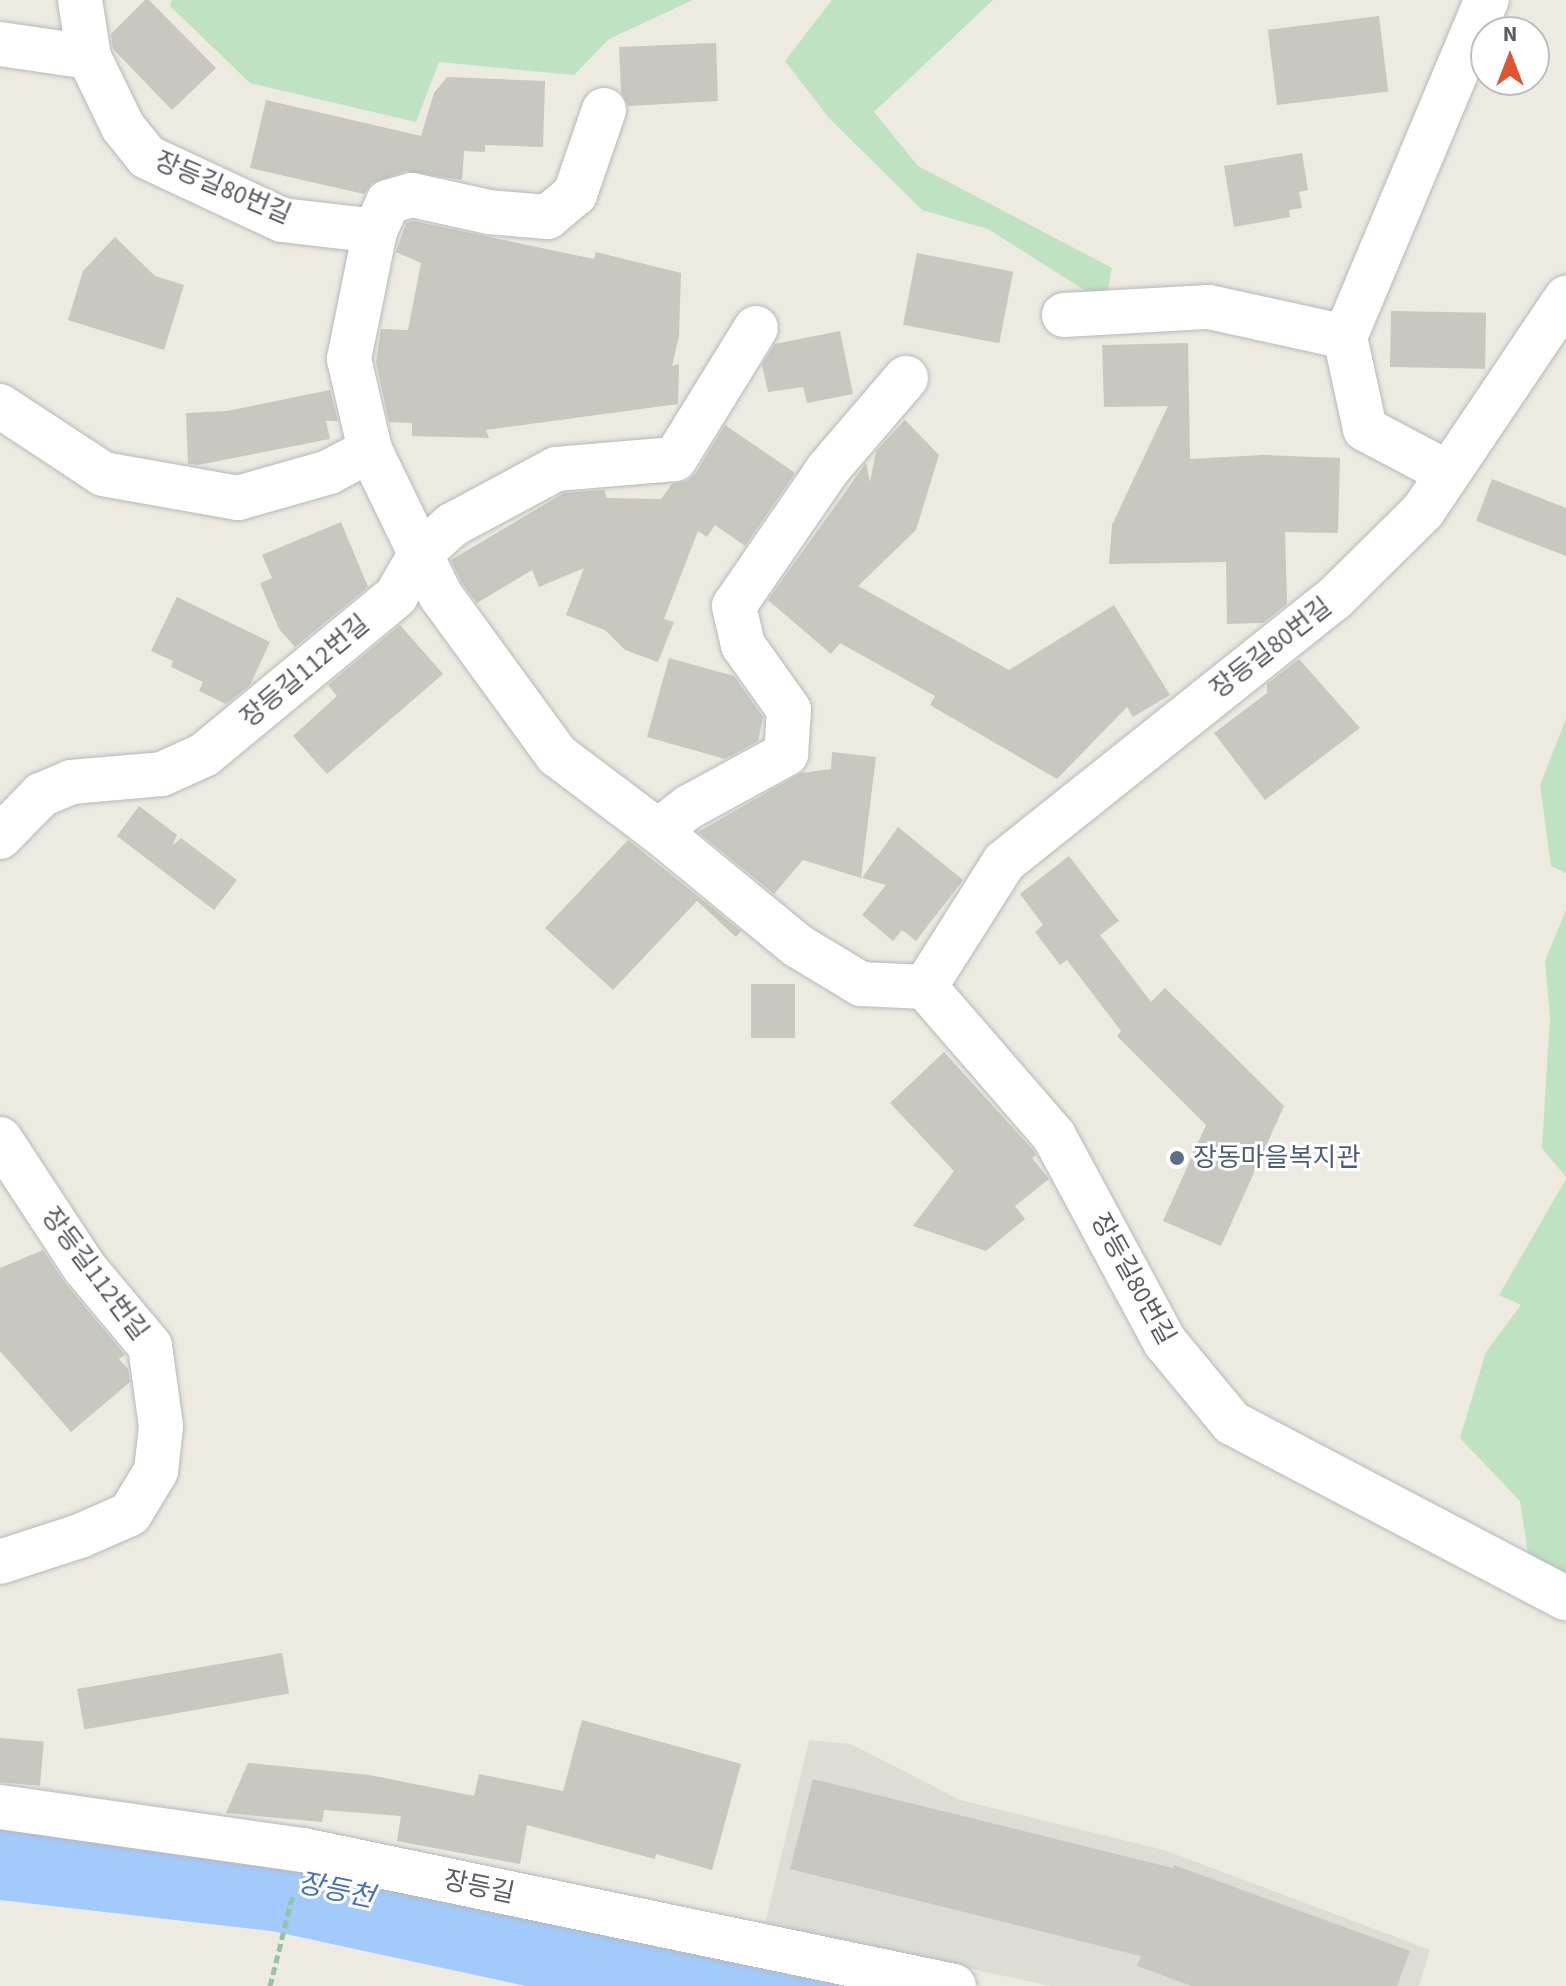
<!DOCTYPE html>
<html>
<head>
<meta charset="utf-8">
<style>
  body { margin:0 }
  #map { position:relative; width:1566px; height:1986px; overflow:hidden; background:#eceae1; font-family:"Source Sans 3","Noto Sans KR",sans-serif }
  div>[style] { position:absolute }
  .industrial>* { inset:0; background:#dddcd5 }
  .green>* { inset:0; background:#bee2c2 }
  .water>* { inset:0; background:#a2cafa }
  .building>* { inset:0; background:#c8c7c0; transform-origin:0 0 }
  .path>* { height:5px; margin-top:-2.5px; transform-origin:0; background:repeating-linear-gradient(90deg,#98c2a8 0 8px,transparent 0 12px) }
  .roads { filter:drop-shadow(0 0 2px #b6b8bd) drop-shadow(0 0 2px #b6b8bd) }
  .minor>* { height:44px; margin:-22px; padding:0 22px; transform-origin:22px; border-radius:22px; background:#fff }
  .dots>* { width:22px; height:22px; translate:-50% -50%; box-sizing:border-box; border:4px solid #fff; border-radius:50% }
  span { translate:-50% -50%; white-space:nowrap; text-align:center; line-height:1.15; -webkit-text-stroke:6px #fff; paint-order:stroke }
  .street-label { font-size:26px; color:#595c61 }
  .service-label { font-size:26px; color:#4e5e75 }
  .left { translate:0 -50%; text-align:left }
  .water-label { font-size:28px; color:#4772bc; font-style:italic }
  .north { position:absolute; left:1470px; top:16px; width:80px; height:80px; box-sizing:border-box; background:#fff; border:2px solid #bdbec0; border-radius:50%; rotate:0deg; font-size:22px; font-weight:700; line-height:32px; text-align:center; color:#595c61 }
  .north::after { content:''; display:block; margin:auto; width:28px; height:36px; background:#df5433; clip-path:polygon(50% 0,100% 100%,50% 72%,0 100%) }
</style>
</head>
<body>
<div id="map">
  <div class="industrial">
    <div style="clip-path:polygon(809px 1740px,851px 1744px,960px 1800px,1164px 1850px,1430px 1950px,1419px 1986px,1050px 1986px,765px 1924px)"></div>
  </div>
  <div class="green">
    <div style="clip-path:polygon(172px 0,693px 0,609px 39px,574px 75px,439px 62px,416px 122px,250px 83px,170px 6px)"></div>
    <div style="clip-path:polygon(832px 0,993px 0,874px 112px,918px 166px,1112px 268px,1105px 303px,988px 229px,922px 210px,829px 118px,785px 61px)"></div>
    <div style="clip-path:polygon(1566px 719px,1566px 873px,1551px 866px,1540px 785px)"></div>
    <div style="clip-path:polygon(1566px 910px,1566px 1177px,1542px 1148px,1550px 1017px,1545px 961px)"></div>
    <div style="clip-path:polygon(1566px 1179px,1566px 1576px,1529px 1560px,1520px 1501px,1460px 1438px,1486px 1352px,1521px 1305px,1499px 1295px)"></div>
  </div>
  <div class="water">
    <div style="clip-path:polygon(0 1828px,277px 1863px,860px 1986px,526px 1986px,272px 1931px,0 1900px)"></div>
  </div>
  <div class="building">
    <div style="clip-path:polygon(145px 0,149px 0,216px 68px,172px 110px,113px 49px,111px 34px)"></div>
    <div style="left:1379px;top:16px;width:76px;height:112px;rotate:83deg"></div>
    <div style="clip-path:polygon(716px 43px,718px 101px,628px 106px,621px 92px,619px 47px)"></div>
    <div style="clip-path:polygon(447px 77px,545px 81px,543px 147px,485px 145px,485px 152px,464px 151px,462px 180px,406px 171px,372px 183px,364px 194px,250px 168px,266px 100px,421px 136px,434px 93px)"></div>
    <div style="clip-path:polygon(1302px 153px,1308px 190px,1299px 192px,1302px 208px,1289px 210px,1290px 217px,1234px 227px,1224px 166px)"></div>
    <div style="clip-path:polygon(413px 221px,594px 259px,596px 252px,681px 273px,679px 336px,672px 366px,679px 364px,678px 404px,486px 430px,489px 438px,412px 436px,412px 423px,389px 422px,376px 362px,381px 329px,408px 330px,421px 263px,396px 252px,406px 223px)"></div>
    <div style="clip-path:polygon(115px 237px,155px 276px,184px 285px,164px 350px,68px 320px,83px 271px)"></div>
    <div style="left:917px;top:253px;width:98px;height:73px;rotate:11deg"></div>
    <div style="left:1391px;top:311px;width:95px;height:56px;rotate:1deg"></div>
    <div style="clip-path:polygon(840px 331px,853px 394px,807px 403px,803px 387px,768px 392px,762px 365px,775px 344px)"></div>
    <div style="clip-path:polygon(1188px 343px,1190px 459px,1263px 455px,1340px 458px,1338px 533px,1285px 532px,1287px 604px,1263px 623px,1227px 624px,1226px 562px,1109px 564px,1112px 525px,1168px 406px,1104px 407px,1102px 345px)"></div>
    <div style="clip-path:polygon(330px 390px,338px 421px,326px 421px,330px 439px,198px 465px,188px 464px,186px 413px,227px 411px)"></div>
    <div style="clip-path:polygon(905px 420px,939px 455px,916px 530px,858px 586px,1009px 670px,1114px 605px,1170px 695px,1133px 717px,1127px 707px,1057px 779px,930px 705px,935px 696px,840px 643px,831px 654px,768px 600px,866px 463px,870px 482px,876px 451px)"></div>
    <div style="clip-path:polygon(725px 425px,795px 473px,745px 546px,715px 525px,707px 537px,698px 531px,664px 619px,674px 622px,658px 662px,625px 650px,605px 630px,566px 615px,584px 568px,539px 587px,532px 570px,477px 603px,462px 583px,451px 560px,564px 493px,604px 490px,607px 498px,661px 499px,672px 484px,687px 481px,696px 473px)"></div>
    <div style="clip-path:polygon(1492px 479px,1566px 508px,1566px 556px,1476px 521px)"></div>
    <div style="clip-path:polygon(341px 522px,368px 587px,295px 647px,279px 629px,260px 583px,272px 578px,262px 555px)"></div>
    <div style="clip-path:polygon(177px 597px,270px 642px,250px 685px,226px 704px,199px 691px,203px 682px,171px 667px,173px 661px,151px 651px)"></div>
    <div style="clip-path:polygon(400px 625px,443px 674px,327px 774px,293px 736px,337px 696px,328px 685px)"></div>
    <div style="clip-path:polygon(669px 658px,734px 676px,763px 717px,758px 741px,725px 759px,647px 737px)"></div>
    <div style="clip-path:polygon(1299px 659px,1360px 728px,1265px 800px,1214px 733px,1267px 693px,1267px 684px)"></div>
    <div style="clip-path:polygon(832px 752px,876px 757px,861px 878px,803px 860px,774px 894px,698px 832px,801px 773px,831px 769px)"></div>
    <div style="clip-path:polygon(139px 806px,177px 835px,172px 846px,181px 838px,237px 880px,214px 910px,117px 836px)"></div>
    <div style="clip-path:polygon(898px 827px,963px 880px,916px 941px,902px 930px,893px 941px,862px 915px,886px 885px,862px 878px)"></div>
    <div style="clip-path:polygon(628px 840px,741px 931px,736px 937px,697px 901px,613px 990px,545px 928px)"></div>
    <div style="clip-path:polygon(1069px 856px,1119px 921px,1100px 935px,1151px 1002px,1165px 988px,1284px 1106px,1221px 1246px,1163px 1221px,1206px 1125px,1117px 1036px,1121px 1031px,1067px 960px,1060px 965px,1035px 932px,1043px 925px,1020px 894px)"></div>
    <div style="left:751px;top:984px;width:44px;height:54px"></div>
    <div style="clip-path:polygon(944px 1052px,1033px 1150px,1036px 1155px,1032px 1158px,1049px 1179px,1015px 1206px,1025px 1219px,986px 1251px,913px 1226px,954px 1171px,890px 1103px)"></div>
    <div style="clip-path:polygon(43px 1250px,65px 1283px,125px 1355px,119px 1359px,128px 1369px,130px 1382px,71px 1432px,0 1351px,0 1268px)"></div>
    <div style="left:282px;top:1653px;width:41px;height:208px;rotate:80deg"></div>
    <div style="clip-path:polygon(582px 1720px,741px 1764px,712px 1870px,656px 1854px,655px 1859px,527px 1825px,520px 1864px,397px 1841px,401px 1816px,324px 1810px,322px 1822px,226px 1813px,248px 1763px,370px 1775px,474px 1796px,479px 1774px,563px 1791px)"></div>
    <div style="left:0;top:1738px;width:44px;height:44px;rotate:5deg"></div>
    <div style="clip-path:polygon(813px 1779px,1173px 1868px,1174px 1865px,1410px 1951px,1397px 1986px,1192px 1986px,1137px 1966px,1141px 1956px,790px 1869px)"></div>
  </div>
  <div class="path">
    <div style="left:270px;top:1986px;width:95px;rotate:-76deg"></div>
  </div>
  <div class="roads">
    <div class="minor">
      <div style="left:80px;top:0;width:58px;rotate:81deg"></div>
      <div style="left:89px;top:57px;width:78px;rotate:64.1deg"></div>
      <div style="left:123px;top:127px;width:38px;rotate:51deg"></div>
      <div style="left:147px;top:157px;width:149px;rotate:25deg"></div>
      <div style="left:282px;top:220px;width:94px;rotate:6.7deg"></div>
      <div style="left:0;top:44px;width:90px;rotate:8.3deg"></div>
      <div style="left:604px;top:110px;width:89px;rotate:109deg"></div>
      <div style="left:575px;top:194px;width:35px;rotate:140deg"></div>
      <div style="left:548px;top:217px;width:59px;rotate:-175.2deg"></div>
      <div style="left:489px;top:212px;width:79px;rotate:-167.6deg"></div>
      <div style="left:412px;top:195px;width:25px;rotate:164deg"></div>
      <div style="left:388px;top:202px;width:32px;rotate:114deg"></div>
      <div style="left:375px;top:231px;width:131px;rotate:101.5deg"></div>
      <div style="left:349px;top:359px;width:93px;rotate:77deg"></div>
      <div style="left:370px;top:450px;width:162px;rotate:64.1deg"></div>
      <div style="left:441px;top:596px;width:197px;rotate:53.9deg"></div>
      <div style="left:557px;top:755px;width:126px;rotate:37deg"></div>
      <div style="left:658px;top:831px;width:181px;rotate:39.4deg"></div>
      <div style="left:798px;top:946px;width:74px;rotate:31.1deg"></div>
      <div style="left:861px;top:984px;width:64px;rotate:2.7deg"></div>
      <div style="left:925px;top:987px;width:197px;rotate:49.1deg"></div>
      <div style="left:1054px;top:1136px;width:234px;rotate:61.7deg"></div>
      <div style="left:1165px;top:1342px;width:105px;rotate:50.4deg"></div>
      <div style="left:1232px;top:1423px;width:377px;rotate:27.7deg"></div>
      <div style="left:1064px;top:315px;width:145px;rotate:-3.2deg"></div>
      <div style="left:1209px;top:307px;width:139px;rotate:12.4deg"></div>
      <div style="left:1345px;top:337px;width:94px;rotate:77.7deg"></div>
      <div style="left:1365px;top:429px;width:94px;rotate:27.9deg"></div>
      <div style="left:1345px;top:337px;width:366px;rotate:-67.2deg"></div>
      <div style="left:0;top:406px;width:123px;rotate:33.4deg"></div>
      <div style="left:103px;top:474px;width:137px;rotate:10.1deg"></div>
      <div style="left:238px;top:498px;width:95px;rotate:-15.9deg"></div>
      <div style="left:329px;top:472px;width:47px;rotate:-28.2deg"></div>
      <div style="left:658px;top:831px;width:39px;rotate:-38deg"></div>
      <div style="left:689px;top:807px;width:111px;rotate:-28.7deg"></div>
      <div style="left:786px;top:754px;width:44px;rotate:-86.1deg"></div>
      <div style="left:789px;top:710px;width:80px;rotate:-125.3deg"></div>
      <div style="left:743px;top:645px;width:40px;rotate:-103deg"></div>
      <div style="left:734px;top:606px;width:166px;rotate:-55.5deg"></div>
      <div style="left:828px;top:469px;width:120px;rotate:-49.4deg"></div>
      <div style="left:0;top:837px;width:59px;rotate:-45.7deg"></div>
      <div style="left:41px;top:795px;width:33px;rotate:-23deg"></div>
      <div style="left:71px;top:782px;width:91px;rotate:-5deg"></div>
      <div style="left:162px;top:774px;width:46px;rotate:-24.3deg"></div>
      <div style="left:204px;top:755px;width:249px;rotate:-39.6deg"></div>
      <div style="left:396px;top:596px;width:50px;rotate:-59.8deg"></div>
      <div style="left:421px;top:553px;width:42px;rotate:-42.1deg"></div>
      <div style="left:452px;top:525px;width:118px;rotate:-28.3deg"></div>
      <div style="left:556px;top:469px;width:119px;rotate:-4.8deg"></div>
      <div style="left:675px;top:459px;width:154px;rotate:-58.3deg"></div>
      <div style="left:925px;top:987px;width:148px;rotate:-57.7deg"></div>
      <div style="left:1004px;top:862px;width:422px;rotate:-38.6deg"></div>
      <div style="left:1334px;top:599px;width:125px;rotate:-44.7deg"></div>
      <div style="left:1423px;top:511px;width:257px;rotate:-56.1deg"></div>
      <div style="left:0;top:1139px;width:153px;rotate:56.7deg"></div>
      <div style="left:84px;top:1267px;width:103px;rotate:50.1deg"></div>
      <div style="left:150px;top:1346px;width:81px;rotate:82.2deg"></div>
      <div style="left:161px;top:1426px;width:45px;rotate:96.3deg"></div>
      <div style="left:156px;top:1471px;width:50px;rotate:121.2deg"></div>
      <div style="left:130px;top:1514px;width:55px;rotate:156.3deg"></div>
      <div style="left:80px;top:1536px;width:84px;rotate:162deg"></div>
      <div style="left:0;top:1807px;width:306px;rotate:8.1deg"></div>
      <div style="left:303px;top:1850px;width:665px;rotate:11.8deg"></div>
    </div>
  </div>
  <div class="dots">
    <div style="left:1177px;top:1158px;background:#5c6f8a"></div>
  </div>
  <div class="street-label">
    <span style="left:223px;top:188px;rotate:23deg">장등길80번길</span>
    <span style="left:1271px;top:648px;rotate:-38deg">장등길80번길</span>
    <span style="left:305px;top:671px;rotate:-40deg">장등길112번길</span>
    <span style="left:95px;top:1274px;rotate:53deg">장등길112번길</span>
    <span style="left:1133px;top:1279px;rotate:61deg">장등길80번길</span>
    <span style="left:479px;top:1887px;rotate:12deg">장등길</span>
  </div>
  <div class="service-label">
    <span class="left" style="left:1193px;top:1158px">장동마을복지관</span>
  </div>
  <div class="water-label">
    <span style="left:336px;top:1890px;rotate:12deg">장등천</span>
  </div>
  <div class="north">N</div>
</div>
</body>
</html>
